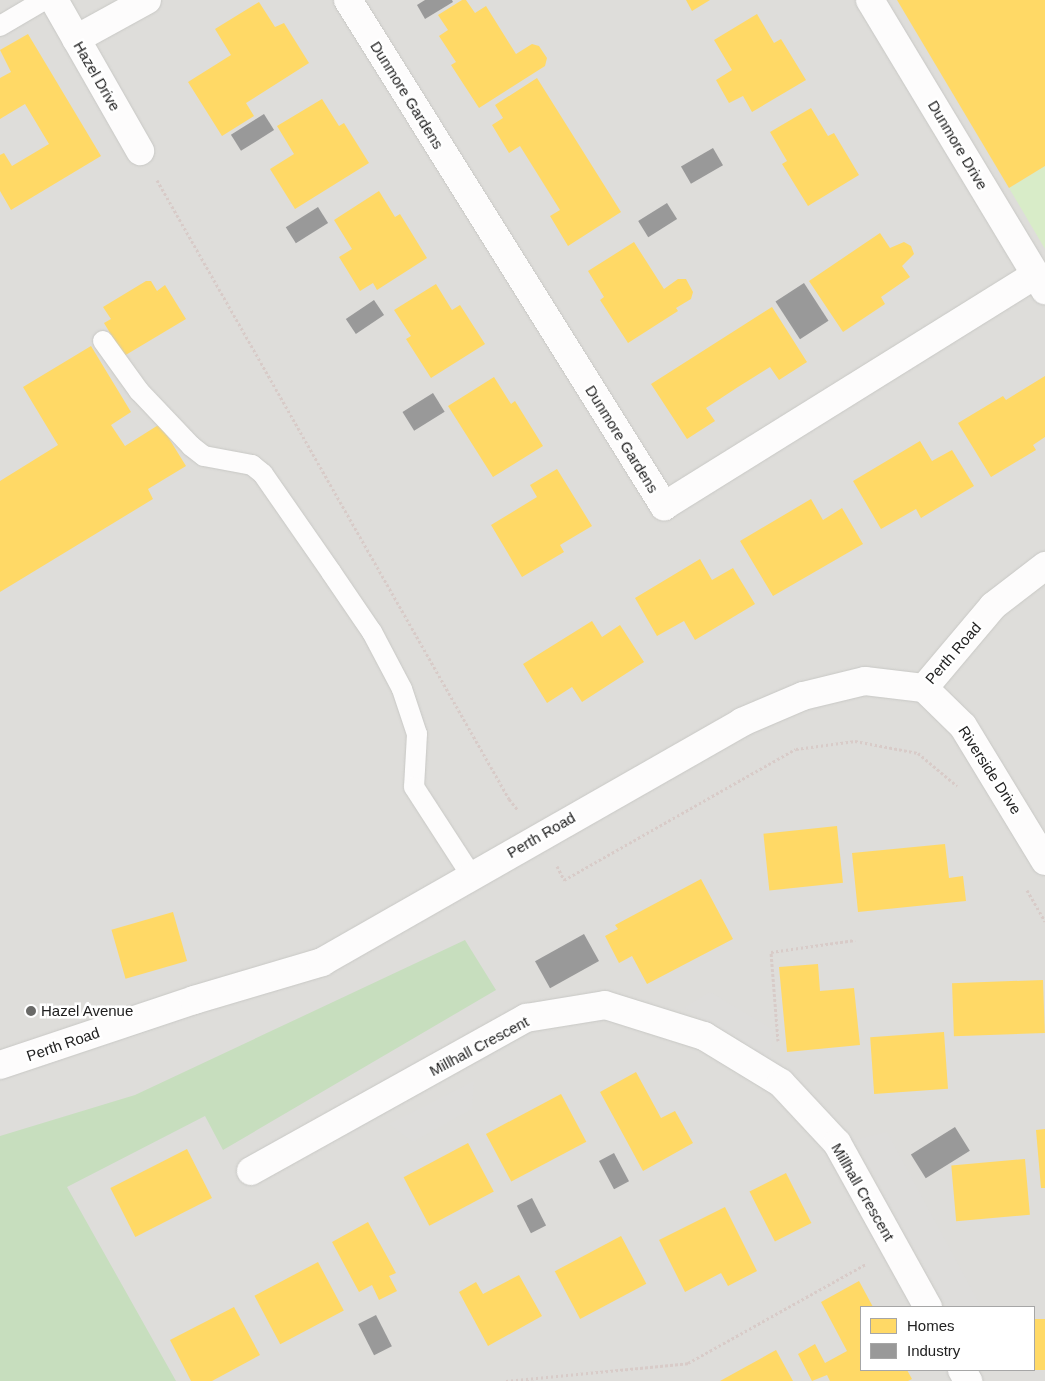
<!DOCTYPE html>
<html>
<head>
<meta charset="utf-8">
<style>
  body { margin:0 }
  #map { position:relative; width:1045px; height:1381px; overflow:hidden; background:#efeee9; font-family:Helvetica,sans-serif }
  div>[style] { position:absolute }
  .residential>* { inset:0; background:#deddda }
  .grass>* { inset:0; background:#d8ecc8 }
  .forest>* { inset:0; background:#c7debe }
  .parking>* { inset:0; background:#dedddb }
  .homes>* { inset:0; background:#ffd966; transform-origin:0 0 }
  .industry>* { inset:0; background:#999; transform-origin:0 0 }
  .path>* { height:3px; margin-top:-1.5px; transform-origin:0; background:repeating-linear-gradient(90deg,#d8cbc8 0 2.5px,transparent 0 5px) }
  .roads { filter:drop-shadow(0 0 1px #c8c8c5) drop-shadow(0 0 1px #c8c8c5) }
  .service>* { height:20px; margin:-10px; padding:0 10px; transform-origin:10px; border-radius:10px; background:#fdfcfc }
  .minor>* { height:28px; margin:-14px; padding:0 14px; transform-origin:14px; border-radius:14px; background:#fdfcfc }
  .tertiary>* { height:28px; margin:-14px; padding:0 14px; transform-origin:14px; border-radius:14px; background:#fdfcfc }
  .dots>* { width:14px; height:14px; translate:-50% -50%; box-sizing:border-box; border:2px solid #fff; border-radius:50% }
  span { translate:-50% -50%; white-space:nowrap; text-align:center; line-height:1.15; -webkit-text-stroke:5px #fff; paint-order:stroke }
  .street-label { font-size:15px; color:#212121 }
  .poi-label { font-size:15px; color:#212121 }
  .left { translate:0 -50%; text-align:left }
  .legend { position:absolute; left:860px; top:1306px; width:175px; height:65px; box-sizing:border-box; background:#fff; border:1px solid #a6a6a6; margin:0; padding:6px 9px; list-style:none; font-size:15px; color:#212121 }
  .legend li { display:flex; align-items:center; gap:10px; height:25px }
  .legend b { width:25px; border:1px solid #a6a6a6 }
</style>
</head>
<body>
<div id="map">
  <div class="residential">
    <div style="clip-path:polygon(evenodd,0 0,1045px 0,1045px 1381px,0 1381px,0 0,861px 1307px,1034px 1307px,1034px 1370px,861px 1370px,861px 1307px)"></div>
  </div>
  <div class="grass">
    <div style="clip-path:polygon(1045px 166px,1045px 249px,1009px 188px)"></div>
  </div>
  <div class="forest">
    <div style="clip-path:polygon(465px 940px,496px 990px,223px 1150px,205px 1116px,67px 1187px,176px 1381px,0 1381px,0 1136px,135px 1095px)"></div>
  </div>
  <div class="parking">
    <div style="clip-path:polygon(710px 992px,773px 1030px,770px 1060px,684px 1008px)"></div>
    <div style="clip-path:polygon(474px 1081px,472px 1109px,413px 1142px,389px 1124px)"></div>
    <div style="clip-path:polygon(887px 1132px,981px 1307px,947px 1307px,855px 1140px)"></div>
  </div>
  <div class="homes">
    <div style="clip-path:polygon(462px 0,466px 0,475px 13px,486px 6px,516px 54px,532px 44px,539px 46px,547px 58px,545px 66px,479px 108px,451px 65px,456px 62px,439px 36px,448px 30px,438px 15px)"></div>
    <div style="clip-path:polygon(686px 0,710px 0,692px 11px)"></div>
    <div style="clip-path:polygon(897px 0,1045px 0,1045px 166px,1009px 188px)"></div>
    <div style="clip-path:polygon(259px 2px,275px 27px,284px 23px,309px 63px,246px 103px,254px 116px,222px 136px,188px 82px,231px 55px,215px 29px)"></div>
    <div style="clip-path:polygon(757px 14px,774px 43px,781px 39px,806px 80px,752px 112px,743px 96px,729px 103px,716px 80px,732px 70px,714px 40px)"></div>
    <div style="clip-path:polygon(28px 34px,101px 156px,11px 210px,0 191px,0 155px,4px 153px,12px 166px,49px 144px,25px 104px,0 119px,0 78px,11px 72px,0 50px)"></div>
    <div style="clip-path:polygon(537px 78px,621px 212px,568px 246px,550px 216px,560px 210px,520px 146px,509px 153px,492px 125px,503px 118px,495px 105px)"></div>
    <div style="clip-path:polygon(322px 99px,339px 126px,344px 123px,369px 163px,295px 209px,270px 169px,294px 154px,277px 126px)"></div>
    <div style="clip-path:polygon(811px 108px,828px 136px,834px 133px,859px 175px,808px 206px,782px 164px,787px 161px,770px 132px)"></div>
    <div style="clip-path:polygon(379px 191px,395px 217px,400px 214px,427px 258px,377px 290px,373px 283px,360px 291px,339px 257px,352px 249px,334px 220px)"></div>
    <div style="clip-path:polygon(880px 233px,890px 248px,904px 242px,911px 246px,914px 254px,902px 266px,910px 277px,881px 297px,885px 304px,843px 332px,809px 281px)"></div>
    <div style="clip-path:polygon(634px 242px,664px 289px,678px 279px,686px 279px,693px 292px,691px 299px,676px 308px,678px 311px,628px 343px,600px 300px,604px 297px,588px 271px)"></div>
    <div style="clip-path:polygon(146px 281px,151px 281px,157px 291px,165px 285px,186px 319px,124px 356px,104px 323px,111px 319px,103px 307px)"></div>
    <div style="clip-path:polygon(436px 284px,452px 310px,460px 305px,485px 344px,431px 378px,406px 339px,411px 336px,394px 310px)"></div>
    <div style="clip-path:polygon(772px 307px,807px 362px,779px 380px,770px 367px,738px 387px,706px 408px,715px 421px,687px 439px,651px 384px)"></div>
    <div style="clip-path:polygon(91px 346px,131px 412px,111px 425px,125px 446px,160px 424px,186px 466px,148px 489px,153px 499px,0 592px,0 481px,58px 445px,23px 387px)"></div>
    <div style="clip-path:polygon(1045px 376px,1045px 437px,1033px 445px,1036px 450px,991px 477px,958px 423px,1003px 396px,1006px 400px)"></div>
    <div style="clip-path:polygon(494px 377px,511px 404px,515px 401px,543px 446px,493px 477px,448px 406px)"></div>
    <div style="clip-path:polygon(920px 441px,932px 461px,952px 450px,974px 486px,921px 518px,916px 509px,881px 529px,853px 481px)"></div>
    <div style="clip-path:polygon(557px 469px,592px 526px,560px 545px,564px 552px,522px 577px,491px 525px,537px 497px,530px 485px)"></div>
    <div style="clip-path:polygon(811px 499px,823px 520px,842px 508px,863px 544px,773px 596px,740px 541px)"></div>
    <div style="clip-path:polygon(700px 559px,712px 580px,733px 568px,755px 604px,695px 640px,684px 621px,657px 636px,635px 598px)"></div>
    <div style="clip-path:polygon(592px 621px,602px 637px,620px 625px,644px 662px,582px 702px,572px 687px,547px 703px,523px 664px)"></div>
    <div style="left:837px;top:826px;width:57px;height:74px;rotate:84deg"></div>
    <div style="clip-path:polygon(945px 844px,949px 878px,963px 876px,966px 901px,858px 912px,852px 853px)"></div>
    <div style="clip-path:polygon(701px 879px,733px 939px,647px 984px,632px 956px,619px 963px,605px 936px,618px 929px,615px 925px)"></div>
    <div style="left:173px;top:912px;width:51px;height:64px;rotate:74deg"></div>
    <div style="clip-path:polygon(818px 964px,820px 991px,854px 988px,860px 1045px,787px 1052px,779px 967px)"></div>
    <div style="left:1043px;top:980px;width:53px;height:91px;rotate:88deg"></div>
    <div style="left:944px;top:1032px;width:57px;height:74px;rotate:86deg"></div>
    <div style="clip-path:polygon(636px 1072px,661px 1118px,675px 1111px,693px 1143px,643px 1171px,600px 1092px)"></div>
    <div style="left:561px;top:1094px;width:54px;height:85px;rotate:62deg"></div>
    <div style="clip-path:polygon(1045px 1129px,1045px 1188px,1041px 1188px,1036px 1130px)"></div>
    <div style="left:468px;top:1143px;width:55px;height:73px;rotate:62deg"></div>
    <div style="left:187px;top:1149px;width:55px;height:86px;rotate:63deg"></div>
    <div style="left:1025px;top:1159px;width:56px;height:74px;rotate:85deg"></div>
    <div style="left:786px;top:1173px;width:56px;height:41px;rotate:63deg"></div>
    <div style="clip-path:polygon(725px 1207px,757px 1271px,728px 1286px,721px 1273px,685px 1292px,659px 1240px)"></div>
    <div style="clip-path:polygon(368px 1222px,396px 1273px,389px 1276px,397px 1291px,379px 1300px,372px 1285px,359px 1292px,332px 1242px)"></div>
    <div style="left:621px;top:1236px;width:54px;height:75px;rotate:62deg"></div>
    <div style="left:318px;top:1262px;width:55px;height:72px;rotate:62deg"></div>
    <div style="clip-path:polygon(519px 1275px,542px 1316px,488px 1346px,459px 1292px,476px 1282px,483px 1294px)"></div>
    <div style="clip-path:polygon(859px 1281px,873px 1307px,861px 1307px,861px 1370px,907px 1370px,912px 1379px,908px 1381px,830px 1381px,827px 1375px,812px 1381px,798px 1354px,815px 1344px,825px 1363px,847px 1351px,821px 1302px)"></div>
    <div style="clip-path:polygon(234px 1307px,260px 1355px,212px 1381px,191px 1381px,170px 1340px)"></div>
    <div style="left:1034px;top:1319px;width:11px;height:51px"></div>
    <div style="clip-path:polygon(776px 1350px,793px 1381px,720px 1381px)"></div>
  </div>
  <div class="industry">
    <div style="clip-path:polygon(425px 0,452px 0,453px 2px,425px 19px,417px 5px)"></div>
    <div style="left:264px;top:114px;width:19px;height:39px;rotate:58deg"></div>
    <div style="left:713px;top:148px;width:20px;height:37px;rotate:60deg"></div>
    <div style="left:667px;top:203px;width:19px;height:34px;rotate:58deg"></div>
    <div style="left:318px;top:207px;width:19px;height:38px;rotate:58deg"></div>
    <div style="left:804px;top:283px;width:45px;height:34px;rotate:57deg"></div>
    <div style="left:374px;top:300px;width:18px;height:34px;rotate:56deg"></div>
    <div style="left:433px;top:393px;width:22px;height:36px;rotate:58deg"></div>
    <div style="left:584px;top:934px;width:31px;height:56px;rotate:61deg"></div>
    <div style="left:955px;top:1127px;width:28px;height:52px;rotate:58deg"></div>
    <div style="left:614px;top:1153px;width:32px;height:17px;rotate:62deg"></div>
    <div style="left:532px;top:1198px;width:31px;height:17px;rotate:63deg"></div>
    <div style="left:376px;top:1315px;width:35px;height:20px;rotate:63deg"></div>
  </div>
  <div class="path">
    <div style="left:157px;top:180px;width:712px;rotate:60.37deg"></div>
    <div style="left:509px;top:799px;width:14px;rotate:51deg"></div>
    <div style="left:557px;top:866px;width:16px;rotate:63deg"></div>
    <div style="left:564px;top:880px;width:266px;rotate:-29.5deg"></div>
    <div style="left:796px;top:749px;width:60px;rotate:-7.7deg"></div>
    <div style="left:855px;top:741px;width:64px;rotate:10.8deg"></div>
    <div style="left:918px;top:753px;width:51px;rotate:40.2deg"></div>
    <div style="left:1027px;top:890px;width:36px;rotate:60deg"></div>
    <div style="left:778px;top:1041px;width:89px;rotate:-94.5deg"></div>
    <div style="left:771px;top:952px;width:85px;rotate:-8.1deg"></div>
    <div style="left:506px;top:1381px;width:183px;rotate:-5.6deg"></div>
    <div style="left:688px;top:1363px;width:204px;rotate:-29.1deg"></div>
  </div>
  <div class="roads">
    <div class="service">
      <div style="left:0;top:26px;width:51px;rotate:-30.6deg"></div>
      <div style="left:103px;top:341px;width:62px;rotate:54.2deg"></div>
      <div style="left:139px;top:391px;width:76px;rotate:46.6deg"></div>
      <div style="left:191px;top:446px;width:16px;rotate:38deg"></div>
      <div style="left:204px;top:456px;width:49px;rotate:10.6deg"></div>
      <div style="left:252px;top:465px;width:14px;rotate:39deg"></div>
      <div style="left:263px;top:474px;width:119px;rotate:55.2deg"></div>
      <div style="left:331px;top:572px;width:73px;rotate:55.7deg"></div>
      <div style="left:372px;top:632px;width:64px;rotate:62.2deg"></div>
      <div style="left:402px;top:689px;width:47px;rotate:71.6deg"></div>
      <div style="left:417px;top:734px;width:53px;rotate:93.2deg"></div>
      <div style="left:414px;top:787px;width:105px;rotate:57.1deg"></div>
    </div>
    <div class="minor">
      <div style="left:54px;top:0;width:174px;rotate:60.3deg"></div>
      <div style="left:348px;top:0;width:597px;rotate:58.01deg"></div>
      <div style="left:664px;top:506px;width:438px;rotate:-31.9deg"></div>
      <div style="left:870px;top:0;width:339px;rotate:58.9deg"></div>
      <div style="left:76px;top:39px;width:81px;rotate:-28.8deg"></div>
      <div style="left:251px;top:1171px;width:315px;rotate:-29.1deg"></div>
      <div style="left:526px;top:1018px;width:80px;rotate:-9.3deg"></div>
      <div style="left:605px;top:1005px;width:104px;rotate:17.4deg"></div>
      <div style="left:704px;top:1036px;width:90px;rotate:31.4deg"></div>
      <div style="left:781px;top:1083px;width:82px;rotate:47deg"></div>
      <div style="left:837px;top:1143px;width:188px;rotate:61deg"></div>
      <div style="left:962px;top:1370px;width:13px;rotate:61deg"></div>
    </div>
    <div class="tertiary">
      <div style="left:924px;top:688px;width:54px;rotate:44.3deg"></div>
      <div style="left:963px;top:726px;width:158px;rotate:58.7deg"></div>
      <div style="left:924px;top:688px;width:107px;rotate:-49.9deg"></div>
      <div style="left:993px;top:606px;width:66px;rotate:-37.6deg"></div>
      <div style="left:0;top:1065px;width:205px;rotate:-18.5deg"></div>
      <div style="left:194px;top:1000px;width:134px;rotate:-16.5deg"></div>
      <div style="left:322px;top:962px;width:484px;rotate:-29.7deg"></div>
      <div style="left:742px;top:722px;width:66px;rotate:-23.1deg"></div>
      <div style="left:803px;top:696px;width:64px;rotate:-13.6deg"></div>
      <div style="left:865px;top:681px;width:59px;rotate:6.8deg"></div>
    </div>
  </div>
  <div class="dots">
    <div style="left:31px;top:1011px;background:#696967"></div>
  </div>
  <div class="street-label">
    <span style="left:97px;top:76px;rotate:60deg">Hazel Drive</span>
    <span style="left:407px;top:95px;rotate:58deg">Dunmore Gardens</span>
    <span style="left:958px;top:145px;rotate:59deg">Dunmore Drive</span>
    <span style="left:622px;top:439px;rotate:58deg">Dunmore Gardens</span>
    <span style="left:953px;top:653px;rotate:-49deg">Perth Road</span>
    <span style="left:990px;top:770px;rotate:57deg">Riverside Drive</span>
    <span style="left:541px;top:835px;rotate:-30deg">Perth Road</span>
    <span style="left:63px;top:1044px;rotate:-19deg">Perth Road</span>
    <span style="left:479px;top:1046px;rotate:-28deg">Millhall Crescent</span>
    <span style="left:863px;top:1192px;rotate:60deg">Millhall Crescent</span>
  </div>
  <div class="poi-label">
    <span class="left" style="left:41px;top:1011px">Hazel Avenue</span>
  </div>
  <ul class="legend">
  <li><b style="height:14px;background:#ffd966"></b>Homes</li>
  <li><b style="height:14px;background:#999"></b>Industry</li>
  </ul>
</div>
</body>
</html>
